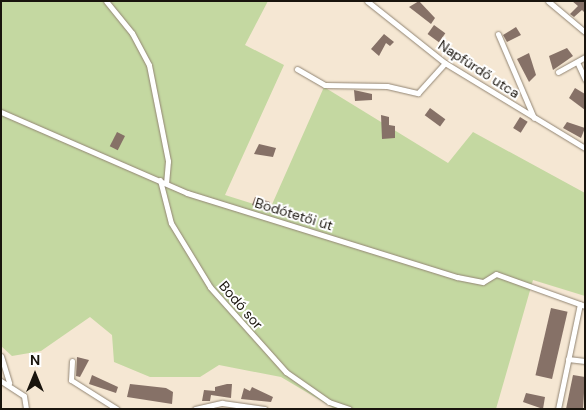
<!DOCTYPE html>
<html>
<head>
<meta charset="utf-8">
<style>
  body { margin:0 }
  #map { position:relative; width:586px; height:410px; overflow:hidden; background:#f5e7d3; font-family:"DM Sans",sans-serif }
  div>[style] { position:absolute }
  .green>* { inset:0; background:#c4d8a1 }
  .building>* { inset:0; background:#867167; transform-origin:0 0 }
  .roads { filter:drop-shadow(0 0 1px #928573) drop-shadow(0 0 1px #928573) }
  .minor>* { height:5px; margin:-2.5px; padding:0 2.5px; transform-origin:2.5px; border-radius:2.5px; background:#fff }
  span { translate:-50% -50%; white-space:nowrap; text-align:center; line-height:1.15; -webkit-text-stroke:4px #fff; paint-order:stroke }
  .street-label { font-size:14px; color:#19140d }
  .frame { position:absolute; inset:0; border:2px solid #19140d; pointer-events:none }
  .north { position:absolute; left:10px; top:350px; width:50px; height:50px; -webkit-text-stroke:4px #fff; paint-order:stroke; rotate:0deg; font-size:14px; font-weight:700; line-height:20px; text-align:center; color:#19140d }
  .north::after { content:''; display:block; margin:auto; width:18px; height:22px; background:#19140d; clip-path:polygon(50% 0,100% 100%,50% 72%,0 100%) }
</style>
</head>
<body>
<div id="map">
  <div class="green">
    <div style="clip-path:polygon(1px 1px,268px 1px,245px 45px,284px 65px,225px 195px,270px 209px,324px 87px,448px 163px,473px 132px,585px 193px,585px 296px,533px 280px,496px 409px,335px 409px,281px 377px,219px 365px,200px 377px,150px 377px,114px 362px,112px 335px,90px 317px,41px 351px,12px 356px,1px 346px)"></div>
  </div>
  <div class="building">
    <div style="clip-path:polygon(419px 1px,435px 18px,431px 24px,409px 7px)"></div>
    <div style="clip-path:polygon(572px 1px,585px 1px,585px 13px,582px 10px,574px 17px,570px 14px,578px 6px)"></div>
    <div style="left:434px;top:25px;width:14px;height:11px;rotate:36deg"></div>
    <div style="clip-path:polygon(516px 27px,521px 35px,507px 42px,503px 35px)"></div>
    <div style="clip-path:polygon(384px 34px,394px 42px,390px 46px,386px 43px,379px 56px,371px 49px)"></div>
    <div style="clip-path:polygon(567px 48px,573px 56px,553px 70px,549px 56px)"></div>
    <div style="clip-path:polygon(529px 53px,536px 75px,529px 82px,517px 59px)"></div>
    <div style="clip-path:polygon(575px 88px,585px 94px,585px 110px,569px 98px)"></div>
    <div style="clip-path:polygon(354px 90px,372px 94px,372px 100px,355px 101px)"></div>
    <div style="left:430px;top:108px;width:19px;height:9px;rotate:36deg"></div>
    <div style="clip-path:polygon(381px 115px,389px 117px,389px 125px,395px 126px,395px 138px,382px 139px)"></div>
    <div style="left:520px;top:117px;width:9px;height:13px;rotate:32deg"></div>
    <div style="clip-path:polygon(567px 122px,585px 128px,581px 138px,563px 128px)"></div>
    <div style="left:117px;top:132px;width:9px;height:16px;rotate:27deg"></div>
    <div style="clip-path:polygon(259px 144px,276px 148px,273px 157px,254px 154px)"></div>
    <div style="clip-path:polygon(255px 197px,270px 202px,268px 213px,252px 205px)"></div>
    <div style="left:551px;top:308px;width:17px;height:69px;rotate:13deg"></div>
    <div style="clip-path:polygon(77px 357px,89px 360px,80px 377px,76px 376px)"></div>
    <div style="clip-path:polygon(92px 375px,118px 387px,116px 393px,89px 384px)"></div>
    <div style="clip-path:polygon(573px 375px,585px 377px,583px 409px,566px 409px)"></div>
    <div style="clip-path:polygon(130px 384px,166px 388px,173px 392px,172px 404px,127px 397px)"></div>
    <div style="clip-path:polygon(227px 384px,232px 384px,231px 398px,211px 395px,210px 401px,202px 401px,204px 390px,215px 391px,215px 387px)"></div>
    <div style="clip-path:polygon(252px 387px,273px 397px,271px 402px,241px 399px,244px 388px,250px 391px)"></div>
    <div style="clip-path:polygon(526px 393px,545px 397px,543px 409px,523px 402px)"></div>
  </div>
  <div class="roads">
    <div class="minor">
      <div style="left:106px;top:1px;width:41px;rotate:50.9deg"></div>
      <div style="left:132px;top:33px;width:36px;rotate:62deg"></div>
      <div style="left:149px;top:65px;width:98px;rotate:78.8deg"></div>
      <div style="left:168px;top:161px;width:22px;rotate:95deg"></div>
      <div style="left:367px;top:1px;width:100px;rotate:38.5deg"></div>
      <div style="left:445px;top:63px;width:164px;rotate:31.3deg"></div>
      <div style="left:548px;top:1px;width:48px;rotate:40deg"></div>
      <div style="left:498px;top:34px;width:91px;rotate:66.8deg"></div>
      <div style="left:578px;top:64px;width:17px;rotate:65deg"></div>
      <div style="left:297px;top:69px;width:32px;rotate:30deg"></div>
      <div style="left:325px;top:85px;width:62px;rotate:0.9deg"></div>
      <div style="left:387px;top:86px;width:32px;rotate:13deg"></div>
      <div style="left:418px;top:93px;width:40px;rotate:-48deg"></div>
      <div style="left:558px;top:72px;width:31px;rotate:-29deg"></div>
      <div style="left:1px;top:112px;width:203px;rotate:23.5deg"></div>
      <div style="left:187px;top:193px;width:283px;rotate:17.3deg"></div>
      <div style="left:457px;top:277px;width:26px;rotate:11deg"></div>
      <div style="left:483px;top:282px;width:15px;rotate:-32deg"></div>
      <div style="left:496px;top:274px;width:95px;rotate:19.8deg"></div>
      <div style="left:160px;top:180px;width:44px;rotate:75.7deg"></div>
      <div style="left:171px;top:223px;width:75px;rotate:58.6deg"></div>
      <div style="left:210px;top:287px;width:114px;rotate:48.2deg"></div>
      <div style="left:286px;top:372px;width:52px;rotate:34.9deg"></div>
      <div style="left:329px;top:402px;width:21px;rotate:19deg"></div>
      <div style="left:1px;top:356px;width:28px;rotate:73deg"></div>
      <div style="left:568px;top:359px;width:17px;rotate:7deg"></div>
      <div style="left:72px;top:361px;width:19px;rotate:93deg"></div>
      <div style="left:71px;top:380px;width:54px;rotate:32.2deg"></div>
      <div style="left:1px;top:381px;width:27px;rotate:33deg"></div>
      <div style="left:24px;top:396px;width:13px;rotate:81deg"></div>
      <div style="left:195px;top:409px;width:28px;rotate:-13deg"></div>
      <div style="left:222px;top:403px;width:43px;rotate:7.9deg"></div>
      <div style="left:558px;top:409px;width:107px;rotate:-78.2deg"></div>
    </div>
  </div>
  <div class="street-label">
    <span style="left:479px;top:69px;rotate:33deg">Napfürdő utca</span>
    <span style="left:294px;top:214px;rotate:17deg">Bodótetői út</span>
    <span style="left:241px;top:305px;rotate:49deg">Bodó sor</span>
  </div>
  <div class="frame"></div>
  <div class="north">N</div>
</div>
</body>
</html>
